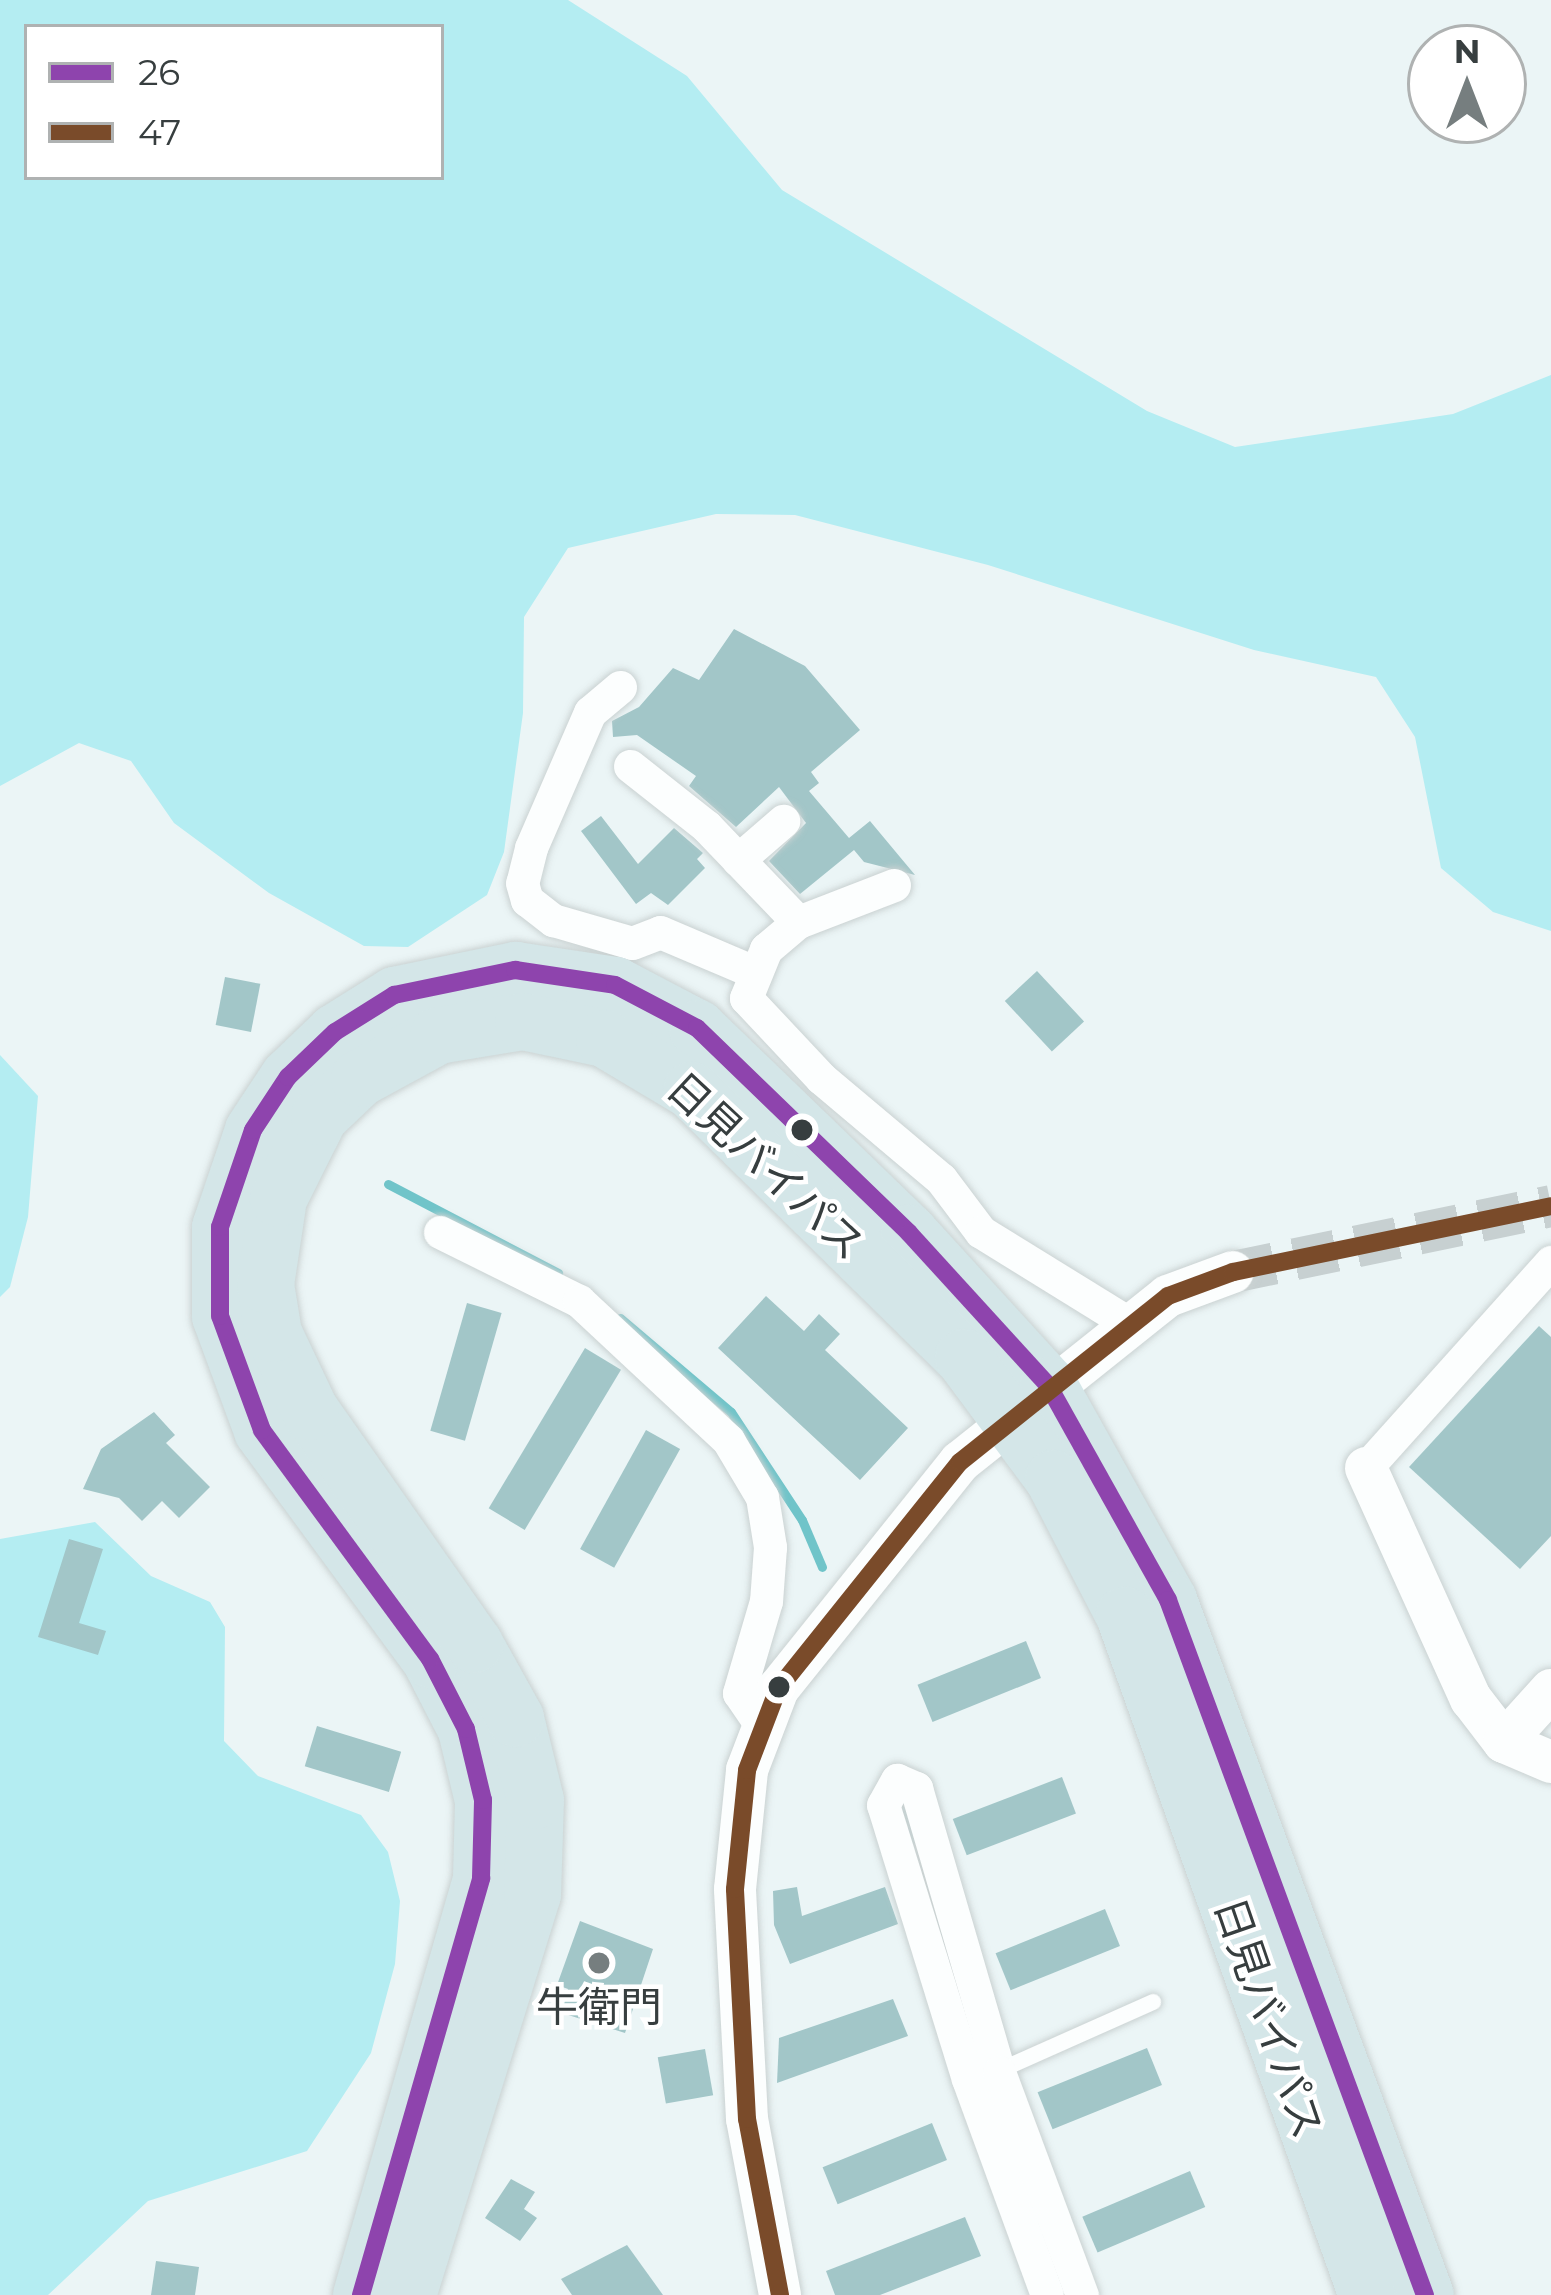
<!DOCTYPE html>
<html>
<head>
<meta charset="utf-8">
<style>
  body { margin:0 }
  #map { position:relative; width:1551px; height:2295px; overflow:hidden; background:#ebf5f6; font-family:Montserrat,"Noto Sans JP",sans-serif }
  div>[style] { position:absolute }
  .green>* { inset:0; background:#b4edf2 }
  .stream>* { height:9px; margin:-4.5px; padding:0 4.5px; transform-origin:4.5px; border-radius:4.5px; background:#70c4c9 }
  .building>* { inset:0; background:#a2c6c8; transform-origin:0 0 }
  .tertiary-tunnel>* { height:42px; margin-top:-21px; transform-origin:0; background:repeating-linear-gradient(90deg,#c7d0d1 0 42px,transparent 0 63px) }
  .roads { filter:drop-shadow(0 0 3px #cad2d2) drop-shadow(0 0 3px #cad2d2) }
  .service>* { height:16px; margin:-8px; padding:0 8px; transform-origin:8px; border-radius:8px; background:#fcfefe }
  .minor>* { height:33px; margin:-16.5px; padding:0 16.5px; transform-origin:16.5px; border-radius:16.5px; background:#fcfefe }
  .tertiary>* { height:42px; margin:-21px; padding:0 21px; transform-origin:21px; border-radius:21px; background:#fcfefe }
  .trunk>* { height:57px; margin:-28.5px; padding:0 28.5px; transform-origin:28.5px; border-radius:28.5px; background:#d4e6e8 }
  .bus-1>* { height:18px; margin:-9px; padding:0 9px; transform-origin:9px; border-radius:9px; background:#8e44ad }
  .bus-2>* { height:18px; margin:-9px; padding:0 9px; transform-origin:9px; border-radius:9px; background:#7a4b2a }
  .dots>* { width:33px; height:33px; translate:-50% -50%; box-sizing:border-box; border:6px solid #fff; border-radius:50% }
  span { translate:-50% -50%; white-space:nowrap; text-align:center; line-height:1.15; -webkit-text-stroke:9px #fff; paint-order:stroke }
  .street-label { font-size:42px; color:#373e3f }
  .poi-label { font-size:42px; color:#373e3f }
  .legend { position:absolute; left:24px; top:24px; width:420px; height:156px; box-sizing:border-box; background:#fff; border:3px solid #afb2b2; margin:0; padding:15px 21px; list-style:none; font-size:36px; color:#373e3f }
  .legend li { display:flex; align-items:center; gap:24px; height:60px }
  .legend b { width:60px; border:3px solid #afb2b2 }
  .north { position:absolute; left:1407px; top:24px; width:120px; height:120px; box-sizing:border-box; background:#fff; border:3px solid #afb2b2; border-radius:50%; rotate:0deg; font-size:33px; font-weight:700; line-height:48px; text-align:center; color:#373e3f }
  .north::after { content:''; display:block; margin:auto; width:42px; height:54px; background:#767e7f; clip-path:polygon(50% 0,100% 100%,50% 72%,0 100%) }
</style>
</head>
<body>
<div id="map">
  <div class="green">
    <div style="clip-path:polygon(evenodd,0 0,568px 0,687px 76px,782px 190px,1147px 411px,1235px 447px,1453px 414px,1551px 375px,1551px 931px,1493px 912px,1441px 868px,1415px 737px,1376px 677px,1254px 650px,988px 565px,795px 515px,716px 514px,568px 548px,524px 617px,523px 713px,504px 852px,487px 895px,408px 947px,364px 946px,269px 893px,174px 823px,131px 761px,79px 743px,0 786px,0 0,27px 27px,441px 27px,441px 177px,27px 177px,27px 27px)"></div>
    <div style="clip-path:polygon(0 1055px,38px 1096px,28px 1217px,10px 1287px,0 1297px)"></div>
    <div style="clip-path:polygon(95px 1522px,151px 1576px,210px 1602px,225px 1627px,224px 1741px,258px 1776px,361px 1815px,388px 1852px,400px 1901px,395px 1964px,371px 2053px,307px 2151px,148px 2201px,48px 2295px,0 2295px,0 1539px)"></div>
  </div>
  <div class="stream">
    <div style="left:388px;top:1184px;width:192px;rotate:27.6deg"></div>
    <div style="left:620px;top:1318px;width:145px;rotate:40.3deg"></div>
    <div style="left:731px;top:1412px;width:129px;rotate:56.7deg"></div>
    <div style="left:802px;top:1520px;width:51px;rotate:66.9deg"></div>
    <div style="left:901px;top:1805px;width:36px;rotate:74deg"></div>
  </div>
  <div class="building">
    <div style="clip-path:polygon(734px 629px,805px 666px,860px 730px,811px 772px,819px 783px,809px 791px,849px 838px,870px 821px,915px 875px,864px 862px,854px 850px,800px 894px,769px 861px,806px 823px,779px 787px,736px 827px,689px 786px,696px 776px,637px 735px,613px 737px,612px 721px,639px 707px,673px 668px,699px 680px)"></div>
    <div style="clip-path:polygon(601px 816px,638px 864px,674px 828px,703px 853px,697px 859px,705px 868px,668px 905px,651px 893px,636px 904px,581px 831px)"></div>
    <div style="left:1037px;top:971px;width:69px;height:44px;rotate:47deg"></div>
    <div style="left:225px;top:977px;width:36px;height:49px;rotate:11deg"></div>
    <div style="clip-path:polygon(766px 1296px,804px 1331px,819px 1314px,840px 1334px,825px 1350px,908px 1428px,860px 1480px,718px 1348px)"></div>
    <div style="left:467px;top:1303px;width:36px;height:133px;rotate:16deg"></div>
    <div style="clip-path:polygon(1539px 1326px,1551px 1337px,1551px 1536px,1520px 1569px,1409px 1467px)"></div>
    <div style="left:585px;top:1348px;width:42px;height:187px;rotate:31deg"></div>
    <div style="clip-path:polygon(154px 1412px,175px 1435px,166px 1443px,210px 1487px,179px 1518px,162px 1501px,142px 1521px,119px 1498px,83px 1489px,101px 1449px)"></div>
    <div style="left:646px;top:1430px;width:39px;height:136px;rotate:29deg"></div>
    <div style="clip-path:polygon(69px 1539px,103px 1549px,79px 1623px,106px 1631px,98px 1655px,38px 1637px)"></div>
    <div style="left:1026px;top:1641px;width:40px;height:117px;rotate:68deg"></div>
    <div style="left:317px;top:1726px;width:88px;height:42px;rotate:17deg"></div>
    <div style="left:1062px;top:1777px;width:39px;height:117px;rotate:69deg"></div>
    <div style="clip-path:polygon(797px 1887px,802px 1916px,885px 1887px,898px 1924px,790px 1964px,774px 1925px,773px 1891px)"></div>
    <div style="left:1105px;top:1909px;width:40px;height:118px;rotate:68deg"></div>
    <div style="clip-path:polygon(580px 1921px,653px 1949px,625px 2033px,562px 2013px,568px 1989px,557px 1985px)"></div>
    <div style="clip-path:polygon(893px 1999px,908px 2036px,777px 2083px,779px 2038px)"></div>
    <div style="left:1147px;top:2048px;width:40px;height:118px;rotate:68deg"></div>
    <div style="left:705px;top:2049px;width:47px;height:48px;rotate:80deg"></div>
    <div style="left:932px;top:2123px;width:40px;height:118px;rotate:68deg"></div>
    <div style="left:1190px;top:2171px;width:39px;height:117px;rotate:67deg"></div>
    <div style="clip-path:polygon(511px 2179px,535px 2192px,524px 2209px,537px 2218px,520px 2241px,485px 2218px)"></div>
    <div style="clip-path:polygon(965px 2217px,981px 2256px,880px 2295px,835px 2295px,826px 2271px)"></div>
    <div style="clip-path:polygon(627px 2245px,663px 2295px,572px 2295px,561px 2279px)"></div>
    <div style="clip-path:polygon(156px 2261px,199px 2267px,195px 2295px,151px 2295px)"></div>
  </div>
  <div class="tertiary-tunnel">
    <div style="left:1233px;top:1272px;width:325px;rotate:-11.7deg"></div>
  </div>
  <div class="roads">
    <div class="service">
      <div style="left:996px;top:2072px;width:172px;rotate:-24deg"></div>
    </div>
    <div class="minor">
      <div style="left:620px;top:687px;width:39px;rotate:140deg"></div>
      <div style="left:590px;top:712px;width:148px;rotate:113.5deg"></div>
      <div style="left:531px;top:848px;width:36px;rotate:104deg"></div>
      <div style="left:522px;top:883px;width:18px;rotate:74deg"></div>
      <div style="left:527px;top:900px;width:33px;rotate:38deg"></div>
      <div style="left:553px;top:920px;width:82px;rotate:16.2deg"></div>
      <div style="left:632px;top:943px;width:30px;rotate:-21deg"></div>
      <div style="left:660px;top:932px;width:100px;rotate:23deg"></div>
      <div style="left:630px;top:766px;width:97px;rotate:38.3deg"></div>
      <div style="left:706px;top:826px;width:133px;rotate:46.2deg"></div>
      <div style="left:738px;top:860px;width:60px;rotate:-40.9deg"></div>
      <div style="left:894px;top:885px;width:103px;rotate:158.9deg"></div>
      <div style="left:798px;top:922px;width:42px;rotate:139.8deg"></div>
      <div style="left:766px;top:949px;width:53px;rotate:112.2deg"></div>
      <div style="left:746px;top:998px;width:110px;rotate:46.8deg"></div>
      <div style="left:821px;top:1078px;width:157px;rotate:40.1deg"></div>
      <div style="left:941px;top:1179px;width:66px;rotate:53deg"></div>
      <div style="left:981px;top:1232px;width:175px;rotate:31.7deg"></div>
      <div style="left:440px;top:1232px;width:155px;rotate:26.4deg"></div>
      <div style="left:579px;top:1301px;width:204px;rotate:43deg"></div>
      <div style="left:728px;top:1440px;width:66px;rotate:59.2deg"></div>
      <div style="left:762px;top:1497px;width:51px;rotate:80.9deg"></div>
      <div style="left:770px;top:1547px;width:54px;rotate:94.2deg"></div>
      <div style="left:766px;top:1601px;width:96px;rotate:106.4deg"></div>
      <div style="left:739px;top:1693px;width:42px;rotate:55.6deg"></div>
      <div style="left:1366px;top:1468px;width:277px;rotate:-48.1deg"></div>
      <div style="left:1047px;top:2295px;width:230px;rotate:-110.1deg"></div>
      <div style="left:968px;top:2079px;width:287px;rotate:-107.2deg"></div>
      <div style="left:883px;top:1805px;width:29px;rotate:-61deg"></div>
      <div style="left:897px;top:1780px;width:21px;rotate:23deg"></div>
      <div style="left:916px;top:1788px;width:296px;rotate:73.7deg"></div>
      <div style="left:999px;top:2072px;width:238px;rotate:69.6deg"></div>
    </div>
    <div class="tertiary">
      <div style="left:1366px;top:1468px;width:254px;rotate:65.6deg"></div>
      <div style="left:1471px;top:1699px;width:54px;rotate:52.5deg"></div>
      <div style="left:1504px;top:1742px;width:51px;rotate:23.1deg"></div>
      <div style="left:1504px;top:1742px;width:70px;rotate:-47.9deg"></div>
      <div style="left:780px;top:2295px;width:179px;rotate:-100.6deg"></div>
      <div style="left:747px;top:2119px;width:230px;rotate:-93deg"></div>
      <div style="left:735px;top:1889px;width:120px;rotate:-84.2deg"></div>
      <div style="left:747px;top:1770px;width:87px;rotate:-69.1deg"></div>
      <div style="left:778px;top:1689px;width:291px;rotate:-51.3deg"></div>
      <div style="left:960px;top:1462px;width:266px;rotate:-38.6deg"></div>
      <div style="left:1168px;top:1296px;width:69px;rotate:-20.3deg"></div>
    </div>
    <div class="trunk">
      <div style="left:361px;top:2295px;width:434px;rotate:-73.9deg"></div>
      <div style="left:481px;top:1878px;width:78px;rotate:-88.5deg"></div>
      <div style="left:483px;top:1800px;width:73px;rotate:-103.5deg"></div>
      <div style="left:466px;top:1729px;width:79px;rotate:-117.2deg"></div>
      <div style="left:430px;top:1659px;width:284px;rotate:-126.3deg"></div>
      <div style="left:262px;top:1430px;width:121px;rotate:-110.2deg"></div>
      <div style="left:220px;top:1316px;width:89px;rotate:-90deg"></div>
      <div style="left:220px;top:1227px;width:102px;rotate:-71.2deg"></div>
      <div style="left:253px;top:1130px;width:64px;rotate:-56.6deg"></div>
      <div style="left:288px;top:1077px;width:65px;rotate:-43.8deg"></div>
      <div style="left:335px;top:1032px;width:70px;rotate:-32.1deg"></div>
      <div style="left:394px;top:995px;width:124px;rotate:-11.7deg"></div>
      <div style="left:515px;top:970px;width:101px;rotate:8.5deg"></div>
      <div style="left:615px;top:985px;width:93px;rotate:27.7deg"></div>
      <div style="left:697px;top:1028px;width:295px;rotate:44deg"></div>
      <div style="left:909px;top:1233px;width:206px;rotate:47.6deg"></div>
      <div style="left:1048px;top:1385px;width:246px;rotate:60.8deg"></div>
      <div style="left:1168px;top:1600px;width:741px;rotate:69.71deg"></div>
      <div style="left:407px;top:2295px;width:420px;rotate:-72.7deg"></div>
      <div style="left:532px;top:1894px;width:94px;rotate:-88.2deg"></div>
      <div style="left:535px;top:1800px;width:84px;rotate:-103.7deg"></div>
      <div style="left:515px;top:1718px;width:85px;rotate:-119deg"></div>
      <div style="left:474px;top:1644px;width:285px;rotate:-125.1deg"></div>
      <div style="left:310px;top:1411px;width:86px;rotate:-115.4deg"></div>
      <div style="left:273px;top:1333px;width:50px;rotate:-99.3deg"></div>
      <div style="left:265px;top:1284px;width:87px;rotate:-81.4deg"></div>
      <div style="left:278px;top:1198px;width:92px;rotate:-63.4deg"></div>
      <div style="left:319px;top:1116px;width:55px;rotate:-43.5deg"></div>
      <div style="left:359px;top:1078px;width:90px;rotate:-28.6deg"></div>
      <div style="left:438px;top:1035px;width:86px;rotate:-9.4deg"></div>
      <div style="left:523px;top:1021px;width:83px;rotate:11.9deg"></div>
      <div style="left:604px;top:1038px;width:101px;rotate:30.9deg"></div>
      <div style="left:691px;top:1090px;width:381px;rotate:44.5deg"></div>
      <div style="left:963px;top:1357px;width:151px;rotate:53.4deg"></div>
      <div style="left:1053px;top:1478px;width:154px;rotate:62.6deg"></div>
      <div style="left:1124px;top:1615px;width:722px;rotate:70.34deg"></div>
    </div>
  </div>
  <div class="bus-1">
    <div style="left:361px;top:2295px;width:434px;rotate:-73.9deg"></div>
    <div style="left:481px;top:1878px;width:78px;rotate:-88.5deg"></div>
    <div style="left:483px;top:1800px;width:73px;rotate:-103.5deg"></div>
    <div style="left:466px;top:1729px;width:79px;rotate:-117.2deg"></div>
    <div style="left:430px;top:1659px;width:284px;rotate:-126.3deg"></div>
    <div style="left:262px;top:1430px;width:121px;rotate:-110.2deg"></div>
    <div style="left:220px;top:1316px;width:89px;rotate:-90deg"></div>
    <div style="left:220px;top:1227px;width:102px;rotate:-71.2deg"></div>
    <div style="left:253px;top:1130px;width:64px;rotate:-56.6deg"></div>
    <div style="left:288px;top:1077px;width:65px;rotate:-43.8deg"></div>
    <div style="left:335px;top:1032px;width:70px;rotate:-32.1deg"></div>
    <div style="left:394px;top:995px;width:124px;rotate:-11.7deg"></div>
    <div style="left:515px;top:970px;width:101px;rotate:8.5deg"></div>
    <div style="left:615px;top:985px;width:93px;rotate:27.7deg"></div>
    <div style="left:697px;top:1028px;width:295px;rotate:44deg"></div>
    <div style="left:909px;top:1233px;width:206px;rotate:47.6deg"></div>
    <div style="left:1048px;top:1385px;width:246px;rotate:60.8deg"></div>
    <div style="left:1168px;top:1600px;width:741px;rotate:69.71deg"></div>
  </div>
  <div class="bus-2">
    <div style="left:780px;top:2295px;width:179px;rotate:-100.6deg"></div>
    <div style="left:747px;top:2119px;width:230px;rotate:-93deg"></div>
    <div style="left:735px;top:1889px;width:120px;rotate:-84.2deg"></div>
    <div style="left:747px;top:1770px;width:87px;rotate:-69.1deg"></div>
    <div style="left:778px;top:1689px;width:291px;rotate:-51.3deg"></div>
    <div style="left:960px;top:1462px;width:266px;rotate:-38.6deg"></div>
    <div style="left:1168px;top:1296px;width:69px;rotate:-20.3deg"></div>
    <div style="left:1233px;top:1272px;width:325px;rotate:-11.7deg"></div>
  </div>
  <div class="dots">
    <div style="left:802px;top:1130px;background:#373e3f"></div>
    <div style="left:779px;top:1687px;background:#373e3f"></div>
    <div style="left:599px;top:1963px;background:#767e7f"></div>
  </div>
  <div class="street-label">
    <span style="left:766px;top:1166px;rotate:43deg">日見バイパス</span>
    <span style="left:1269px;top:2018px;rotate:71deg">日見バイパス</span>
  </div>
  <div class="poi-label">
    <span style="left:599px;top:2007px">牛衛門</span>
  </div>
  <ul class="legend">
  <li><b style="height:15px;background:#8e44ad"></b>26</li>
  <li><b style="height:15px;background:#7a4b2a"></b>47</li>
  </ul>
  <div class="north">N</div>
</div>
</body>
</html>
